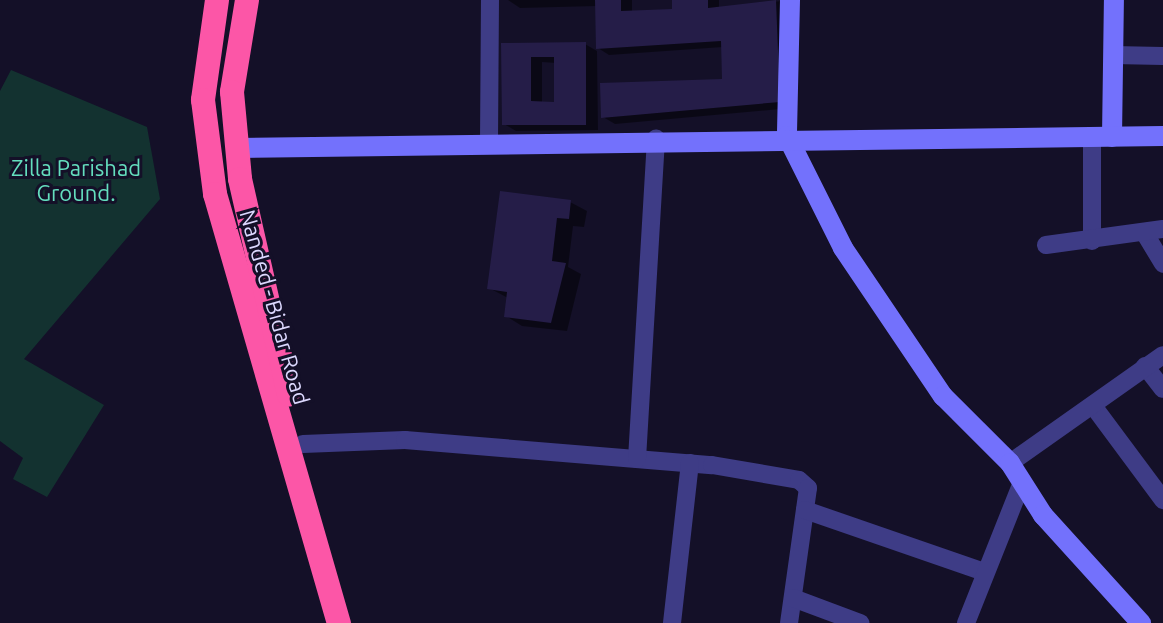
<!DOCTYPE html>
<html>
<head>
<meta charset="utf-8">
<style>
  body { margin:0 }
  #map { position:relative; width:1163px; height:623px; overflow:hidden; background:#141028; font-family:Ubuntu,sans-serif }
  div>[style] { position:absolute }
  .green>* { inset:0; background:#133230 }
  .shadow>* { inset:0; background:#0007 }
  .building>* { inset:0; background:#251d48 }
  .street>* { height:18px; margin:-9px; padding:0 9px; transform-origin:9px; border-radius:9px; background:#3e3c86 }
  .secondary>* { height:20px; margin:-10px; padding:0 10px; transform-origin:10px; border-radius:10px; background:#7371fc }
  .highway>* { height:24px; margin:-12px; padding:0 12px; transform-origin:12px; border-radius:12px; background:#fc56a7 }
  span { translate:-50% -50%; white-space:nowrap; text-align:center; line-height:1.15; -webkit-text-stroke:6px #141028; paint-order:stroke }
  .park-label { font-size:22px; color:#64debe }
  .street-label { font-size:22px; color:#dcd8fe }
</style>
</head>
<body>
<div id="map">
  <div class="green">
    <div style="clip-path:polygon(11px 70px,147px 127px,160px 199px,24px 359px,104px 405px,47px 497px,13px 479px,23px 458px,0 441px,0 91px)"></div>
  </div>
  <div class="shadow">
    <div style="clip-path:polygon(508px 0,632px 0,632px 13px,674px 11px,674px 0,719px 0,719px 9px,789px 0,791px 108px,615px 124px,603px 117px,724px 81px,723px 47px,609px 55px,598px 48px,597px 6px,520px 8px)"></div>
    <div style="clip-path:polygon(evenodd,585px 44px,597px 51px,598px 130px,516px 131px,504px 124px,503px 45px,585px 44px,542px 62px,556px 63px,556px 104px,542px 103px,542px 62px)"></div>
    <div style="clip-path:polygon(570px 202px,587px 211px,584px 227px,573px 226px,568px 267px,581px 274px,567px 331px,522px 326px,506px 316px,508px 298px,489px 288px)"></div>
  </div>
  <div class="building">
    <div style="clip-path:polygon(595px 0,621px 0,621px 11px,672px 9px,672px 0,708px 0,708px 8px,776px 0,780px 102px,601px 118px,600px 83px,722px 79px,721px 41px,596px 49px)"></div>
    <div style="clip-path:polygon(evenodd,586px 42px,586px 125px,502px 125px,501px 43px,586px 42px,531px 57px,554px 57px,554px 102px,531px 101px,531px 57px)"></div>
    <div style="clip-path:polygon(500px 191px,571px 200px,569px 219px,557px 218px,552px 261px,566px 263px,551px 323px,504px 317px,507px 292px,487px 289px)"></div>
  </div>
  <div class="street">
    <div style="left:1113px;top:55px;width:50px;rotate:1.1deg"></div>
    <div style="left:1092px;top:137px;width:104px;rotate:90deg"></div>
    <div style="left:489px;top:142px;width:142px;rotate:-89.6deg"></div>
    <div style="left:1144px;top:232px;width:37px;rotate:59deg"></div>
    <div style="left:1046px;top:245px;width:118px;rotate:-7.8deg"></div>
    <div style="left:1145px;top:366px;width:29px;rotate:52deg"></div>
    <div style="left:1094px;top:407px;width:116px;rotate:53.4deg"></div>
    <div style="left:303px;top:444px;width:102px;rotate:-2.2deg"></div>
    <div style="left:405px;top:440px;width:308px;rotate:4.7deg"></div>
    <div style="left:712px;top:465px;width:88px;rotate:9.8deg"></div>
    <div style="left:799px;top:480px;width:12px;rotate:42deg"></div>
    <div style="left:808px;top:488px;width:136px;rotate:98deg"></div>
    <div style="left:637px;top:459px;width:321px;rotate:-86.6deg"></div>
    <div style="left:1010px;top:463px;width:187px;rotate:-35.2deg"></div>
    <div style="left:805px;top:510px;width:189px;rotate:19.1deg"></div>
    <div style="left:793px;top:598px;width:72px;rotate:20.5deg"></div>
    <div style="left:672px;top:623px;width:161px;rotate:-83.6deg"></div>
    <div style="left:966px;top:623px;width:152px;rotate:-68.3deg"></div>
  </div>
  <div class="secondary">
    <div style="left:790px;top:0;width:136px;rotate:91.3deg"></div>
    <div style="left:787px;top:136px;width:125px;rotate:63.4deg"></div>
    <div style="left:843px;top:248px;width:179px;rotate:56deg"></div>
    <div style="left:943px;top:396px;width:95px;rotate:45deg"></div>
    <div style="left:1010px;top:463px;width:62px;rotate:57.6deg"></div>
    <div style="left:1043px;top:515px;width:146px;rotate:47.8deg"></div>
    <div style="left:1112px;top:137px;width:137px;rotate:-89.2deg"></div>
    <div style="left:237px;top:148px;width:926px;rotate:-0.74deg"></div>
  </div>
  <div class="highway">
    <div style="left:217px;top:0;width:101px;rotate:98deg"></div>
    <div style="left:203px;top:100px;width:95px;rotate:82.7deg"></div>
    <div style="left:215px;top:194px;width:447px;rotate:73.9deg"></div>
    <div style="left:247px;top:0;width:93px;rotate:99.3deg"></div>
    <div style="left:232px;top:92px;width:87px;rotate:84.7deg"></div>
    <div style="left:240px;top:179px;width:221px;rotate:77.2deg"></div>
  </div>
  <div class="park-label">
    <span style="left:76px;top:180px">Zilla Parishad<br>Ground.</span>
  </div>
  <div class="street-label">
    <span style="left:275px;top:307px;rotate:74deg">Nanded - Bidar Road</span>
  </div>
</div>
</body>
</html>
